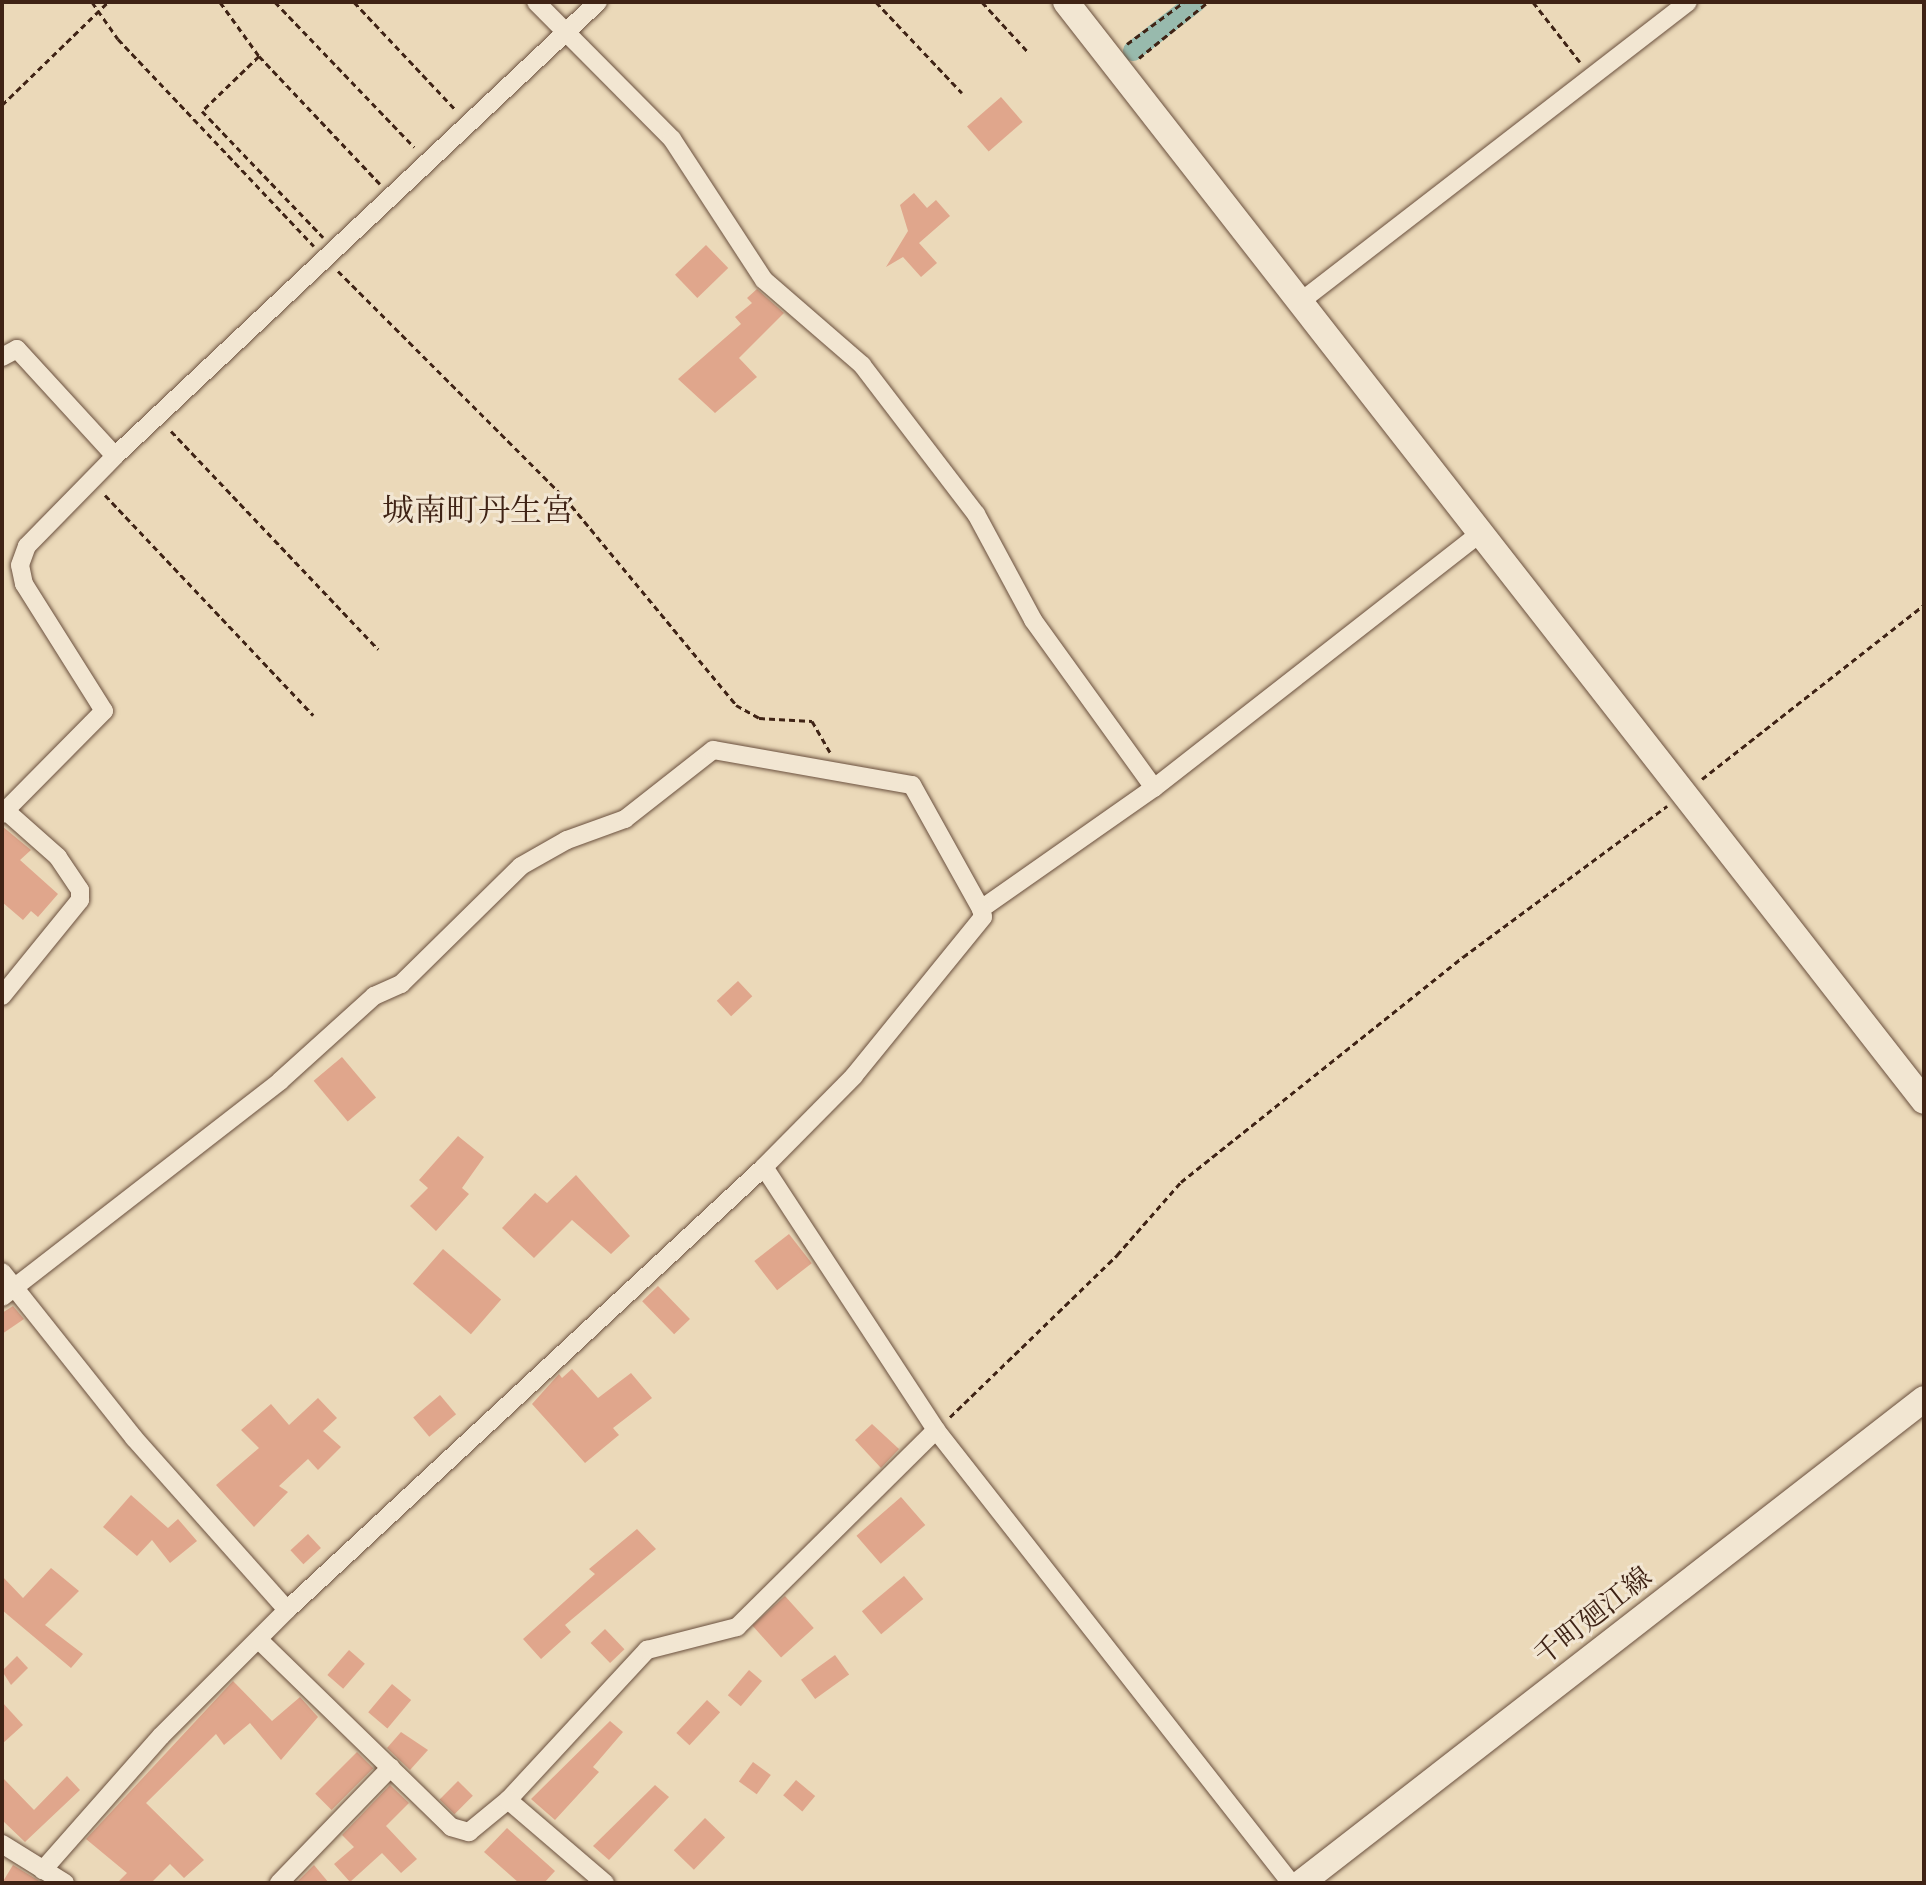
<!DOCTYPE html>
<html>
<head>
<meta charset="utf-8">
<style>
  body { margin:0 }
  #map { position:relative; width:1926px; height:1885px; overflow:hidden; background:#ebd9b9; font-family:Cardo,"Noto Serif JP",serif }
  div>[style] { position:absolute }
  .canal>* { height:20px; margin:-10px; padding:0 10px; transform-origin:10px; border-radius:10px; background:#98baad }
  .building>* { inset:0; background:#e0a68c; transform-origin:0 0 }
  .path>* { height:3px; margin-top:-1.5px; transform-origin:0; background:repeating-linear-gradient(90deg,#3f2315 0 6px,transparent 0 10px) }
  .roads { filter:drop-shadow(0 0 2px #6a503e) drop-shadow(0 0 2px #6a503e) }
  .street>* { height:18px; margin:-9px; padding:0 9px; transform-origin:9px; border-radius:9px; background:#f2e6d2 }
  .secondary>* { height:26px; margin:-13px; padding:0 13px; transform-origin:13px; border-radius:13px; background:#f2e6d2 }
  span { translate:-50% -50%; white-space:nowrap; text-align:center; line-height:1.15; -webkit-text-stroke:6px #f2e6d2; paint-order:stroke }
  .street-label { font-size:28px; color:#3f2315 }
  .quarter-label { font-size:32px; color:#3f2315 }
  .frame { position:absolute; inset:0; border:4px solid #3f2315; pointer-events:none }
</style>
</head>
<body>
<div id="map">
  <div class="canal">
    <div style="left:1133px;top:51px;width:80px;rotate:-37.9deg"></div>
  </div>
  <div class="building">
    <div style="left:1001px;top:97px;width:33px;height:45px;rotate:49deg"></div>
    <div style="clip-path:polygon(914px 193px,927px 208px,936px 200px,950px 216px,919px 243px,937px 263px,921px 277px,903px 257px,886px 267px,908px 231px,900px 205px)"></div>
    <div style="left:706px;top:245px;width:32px;height:43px;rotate:46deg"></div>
    <div style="clip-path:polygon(757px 289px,784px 313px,739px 358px,757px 377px,715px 413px,678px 379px,741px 324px,735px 317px,752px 303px,747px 298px)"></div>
    <div style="clip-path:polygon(2px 826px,31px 850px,20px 860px,58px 894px,38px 917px,31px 911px,23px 920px,2px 902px)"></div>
    <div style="left:738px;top:981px;width:21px;height:29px;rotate:47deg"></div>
    <div style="left:342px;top:1057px;width:53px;height:37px;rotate:50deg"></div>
    <div style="clip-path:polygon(458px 1136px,484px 1157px,462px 1188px,469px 1194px,436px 1231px,410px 1206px,428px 1188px,419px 1180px)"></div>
    <div style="clip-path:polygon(576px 1175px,630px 1236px,611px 1254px,572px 1220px,534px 1258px,502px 1228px,535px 1193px,547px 1203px)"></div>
    <div style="left:789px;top:1234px;width:37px;height:44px;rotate:52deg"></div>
    <div style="left:443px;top:1249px;width:77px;height:46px;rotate:41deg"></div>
    <div style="left:658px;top:1286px;width:46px;height:22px;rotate:46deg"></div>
    <div style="clip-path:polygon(13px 1306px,24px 1319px,2px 1334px,2px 1313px)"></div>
    <div style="clip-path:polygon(572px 1369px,598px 1398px,631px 1373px,652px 1398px,613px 1428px,619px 1435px,585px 1463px,532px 1404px,559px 1374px,562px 1378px)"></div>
    <div style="left:440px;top:1395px;width:25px;height:35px;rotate:50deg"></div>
    <div style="clip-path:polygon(318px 1398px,337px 1418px,323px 1431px,341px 1447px,318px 1470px,308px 1459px,279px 1486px,288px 1492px,254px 1527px,216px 1485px,259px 1448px,241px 1430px,271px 1404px,289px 1425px)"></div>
    <div style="clip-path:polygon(872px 1424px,899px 1449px,881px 1468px,855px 1440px)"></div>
    <div style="clip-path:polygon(131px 1495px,168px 1528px,178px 1519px,197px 1541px,170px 1563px,152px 1540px,137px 1556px,103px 1527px)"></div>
    <div style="left:901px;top:1497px;width:37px;height:59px;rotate:49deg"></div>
    <div style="clip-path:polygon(637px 1529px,656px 1549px,565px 1625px,571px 1632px,541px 1659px,523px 1639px,595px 1574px,589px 1569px)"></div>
    <div style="left:308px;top:1534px;width:19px;height:24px;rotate:47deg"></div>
    <div style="clip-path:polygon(51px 1568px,79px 1591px,45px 1625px,83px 1654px,71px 1668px,2px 1610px,2px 1576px,23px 1598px)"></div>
    <div style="left:904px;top:1576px;width:30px;height:55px;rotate:50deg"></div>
    <div style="left:785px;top:1596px;width:43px;height:44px;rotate:48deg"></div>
    <div style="left:605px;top:1629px;width:28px;height:20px;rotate:46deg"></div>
    <div style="left:349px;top:1650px;width:21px;height:33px;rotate:41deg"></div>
    <div style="left:835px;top:1655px;width:24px;height:42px;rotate:54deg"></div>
    <div style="clip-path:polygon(17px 1656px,28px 1668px,11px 1685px,2px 1671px)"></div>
    <div style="left:749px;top:1670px;width:17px;height:33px;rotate:40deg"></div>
    <div style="clip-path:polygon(233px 1681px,272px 1721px,300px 1697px,318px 1717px,281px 1760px,250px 1723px,224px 1745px,216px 1734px,146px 1803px,204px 1860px,184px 1878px,170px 1864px,151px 1883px,117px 1883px,127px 1873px,86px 1839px)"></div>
    <div style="left:392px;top:1684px;width:25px;height:37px;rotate:40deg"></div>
    <div style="left:707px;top:1700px;width:18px;height:45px;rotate:43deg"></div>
    <div style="clip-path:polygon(2px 1702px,23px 1725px,2px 1744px)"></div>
    <div style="clip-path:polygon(610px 1721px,623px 1732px,593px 1767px,599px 1772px,555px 1820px,531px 1799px)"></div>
    <div style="clip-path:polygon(401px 1732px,428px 1750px,410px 1770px,387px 1748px)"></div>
    <div style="left:357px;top:1752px;width:23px;height:59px;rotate:45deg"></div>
    <div style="left:753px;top:1762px;width:22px;height:24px;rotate:36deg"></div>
    <div style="clip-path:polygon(67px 1776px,80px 1790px,25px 1842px,2px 1820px,2px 1777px,34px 1810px)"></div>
    <div style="left:796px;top:1780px;width:25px;height:20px;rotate:40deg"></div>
    <div style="left:458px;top:1781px;width:21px;height:26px;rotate:45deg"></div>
    <div style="clip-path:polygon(390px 1785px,409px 1803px,386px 1826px,417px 1859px,401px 1873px,382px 1853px,350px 1882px,334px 1864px,354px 1847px,342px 1835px)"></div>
    <div style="clip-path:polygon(655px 1785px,669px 1797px,609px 1860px,593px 1846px)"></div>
    <div style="left:705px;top:1818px;width:28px;height:45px;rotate:44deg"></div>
    <div style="clip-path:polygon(507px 1828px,555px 1871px,544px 1883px,519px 1883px,484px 1852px)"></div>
    <div style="clip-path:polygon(13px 1865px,36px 1879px,42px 1883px,2px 1883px)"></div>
    <div style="clip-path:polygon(314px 1865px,329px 1883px,296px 1883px)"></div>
  </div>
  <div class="path">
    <div style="left:92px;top:2px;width:45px;rotate:54.9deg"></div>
    <div style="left:118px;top:39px;width:285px;rotate:46.6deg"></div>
    <div style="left:220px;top:2px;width:67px;rotate:54.2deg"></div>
    <div style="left:259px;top:56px;width:79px;rotate:136deg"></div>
    <div style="left:202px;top:111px;width:175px;rotate:46.2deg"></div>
    <div style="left:275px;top:2px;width:201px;rotate:46.2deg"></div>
    <div style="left:354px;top:2px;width:147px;rotate:46.7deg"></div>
    <div style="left:876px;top:2px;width:125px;rotate:46.6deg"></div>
    <div style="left:982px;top:2px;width:68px;rotate:47.4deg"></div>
    <div style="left:1533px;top:2px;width:76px;rotate:51.9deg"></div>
    <div style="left:1127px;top:44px;width:71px;rotate:-36.4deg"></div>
    <div style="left:259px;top:56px;width:176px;rotate:46.6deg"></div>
    <div style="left:1139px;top:58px;width:89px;rotate:-39.1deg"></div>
    <div style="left:2px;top:105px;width:148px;rotate:-44.2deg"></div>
    <div style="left:338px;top:271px;width:321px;rotate:45deg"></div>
    <div style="left:565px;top:498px;width:268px;rotate:50.4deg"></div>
    <div style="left:736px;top:705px;width:26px;rotate:29deg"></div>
    <div style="left:759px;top:718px;width:53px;rotate:3.2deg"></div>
    <div style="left:812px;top:721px;width:36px;rotate:60deg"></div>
    <div style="left:171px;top:431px;width:301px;rotate:46.5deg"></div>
    <div style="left:105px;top:495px;width:303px;rotate:46.6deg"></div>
    <div style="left:1702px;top:779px;width:282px;rotate:-38.1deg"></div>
    <div style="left:950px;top:1417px;width:233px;rotate:-44.1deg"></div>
    <div style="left:1117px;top:1255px;width:97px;rotate:-48.8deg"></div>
    <div style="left:1181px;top:1182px;width:361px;rotate:-38.6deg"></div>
    <div style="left:1463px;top:957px;width:254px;rotate:-36.5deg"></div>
  </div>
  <div class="roads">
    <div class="street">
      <div style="left:536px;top:2px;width:193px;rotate:45.2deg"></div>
      <div style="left:672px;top:139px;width:168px;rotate:56.9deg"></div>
      <div style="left:764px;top:280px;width:130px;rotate:40.9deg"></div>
      <div style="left:862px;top:365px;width:188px;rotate:52.6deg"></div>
      <div style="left:976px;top:514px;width:120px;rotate:61.7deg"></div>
      <div style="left:1033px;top:620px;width:207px;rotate:54.2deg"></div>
      <div style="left:1300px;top:302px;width:490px;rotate:-37.7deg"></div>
      <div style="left:2px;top:357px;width:17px;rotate:-28deg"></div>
      <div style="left:17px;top:349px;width:145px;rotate:47.5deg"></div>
      <div style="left:2px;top:814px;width:145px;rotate:-45.3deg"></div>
      <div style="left:104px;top:711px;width:150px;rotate:-122.2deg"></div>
      <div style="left:24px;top:584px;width:19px;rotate:-102deg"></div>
      <div style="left:20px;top:565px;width:20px;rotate:-70deg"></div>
      <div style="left:27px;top:546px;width:126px;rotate:-45.6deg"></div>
      <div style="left:115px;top:456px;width:663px;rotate:-43.23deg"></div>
      <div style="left:981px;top:909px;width:211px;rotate:-35deg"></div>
      <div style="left:1154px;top:788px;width:416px;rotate:-38deg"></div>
      <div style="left:2px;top:996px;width:124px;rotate:-50.9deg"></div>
      <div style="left:80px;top:900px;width:10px;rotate:-90deg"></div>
      <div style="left:80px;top:890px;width:40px;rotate:-124deg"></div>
      <div style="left:58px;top:857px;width:69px;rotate:-138.5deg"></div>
      <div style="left:764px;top:1167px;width:314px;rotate:56.8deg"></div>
      <div style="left:936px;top:1430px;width:576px;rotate:51.92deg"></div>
      <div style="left:2px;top:1272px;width:212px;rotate:51.5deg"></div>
      <div style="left:134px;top:1438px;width:230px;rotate:48.3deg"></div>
      <div style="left:2px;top:1297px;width:352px;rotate:-37.8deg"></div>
      <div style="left:280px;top:1081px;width:127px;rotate:-42.1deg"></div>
      <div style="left:374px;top:996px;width:30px;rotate:-24deg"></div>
      <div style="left:401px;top:984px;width:168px;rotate:-44.5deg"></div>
      <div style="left:521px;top:866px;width:53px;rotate:-29.5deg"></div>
      <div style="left:567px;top:840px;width:62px;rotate:-19.9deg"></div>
      <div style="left:625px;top:819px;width:112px;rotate:-38.1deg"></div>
      <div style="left:713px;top:750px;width:202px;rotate:10deg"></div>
      <div style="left:912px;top:785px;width:142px;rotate:60.9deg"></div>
      <div style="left:981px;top:909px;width:8px;rotate:76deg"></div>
      <div style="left:983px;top:917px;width:205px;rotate:129.1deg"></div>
      <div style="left:854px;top:1076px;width:128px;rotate:134.7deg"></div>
      <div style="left:764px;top:1167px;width:651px;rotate:137.12deg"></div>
      <div style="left:287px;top:1610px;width:178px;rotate:135deg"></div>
      <div style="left:161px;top:1736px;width:179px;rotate:131.4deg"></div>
      <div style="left:259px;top:1640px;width:268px;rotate:44.2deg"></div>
      <div style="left:451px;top:1827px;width:19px;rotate:16deg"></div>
      <div style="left:469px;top:1832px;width:50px;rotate:-39.4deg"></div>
      <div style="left:508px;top:1800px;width:205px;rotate:-47.2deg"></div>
      <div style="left:647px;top:1650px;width:93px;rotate:-14.3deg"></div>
      <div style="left:737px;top:1627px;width:280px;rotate:-44.7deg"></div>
      <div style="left:508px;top:1800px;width:128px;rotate:40.6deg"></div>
      <div style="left:2px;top:1844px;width:74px;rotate:31.8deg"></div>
      <div style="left:279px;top:1883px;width:161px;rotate:-46deg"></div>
    </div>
    <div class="secondary">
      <div style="left:1066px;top:2px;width:1394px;rotate:52.02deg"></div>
      <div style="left:1301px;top:1883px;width:789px;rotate:-37.84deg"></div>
    </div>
  </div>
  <div class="street-label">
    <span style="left:1593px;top:1616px;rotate:-38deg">千町廻江線</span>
  </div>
  <div class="quarter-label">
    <span style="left:478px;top:511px">城南町丹生宮</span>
  </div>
  <div class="frame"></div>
</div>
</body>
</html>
